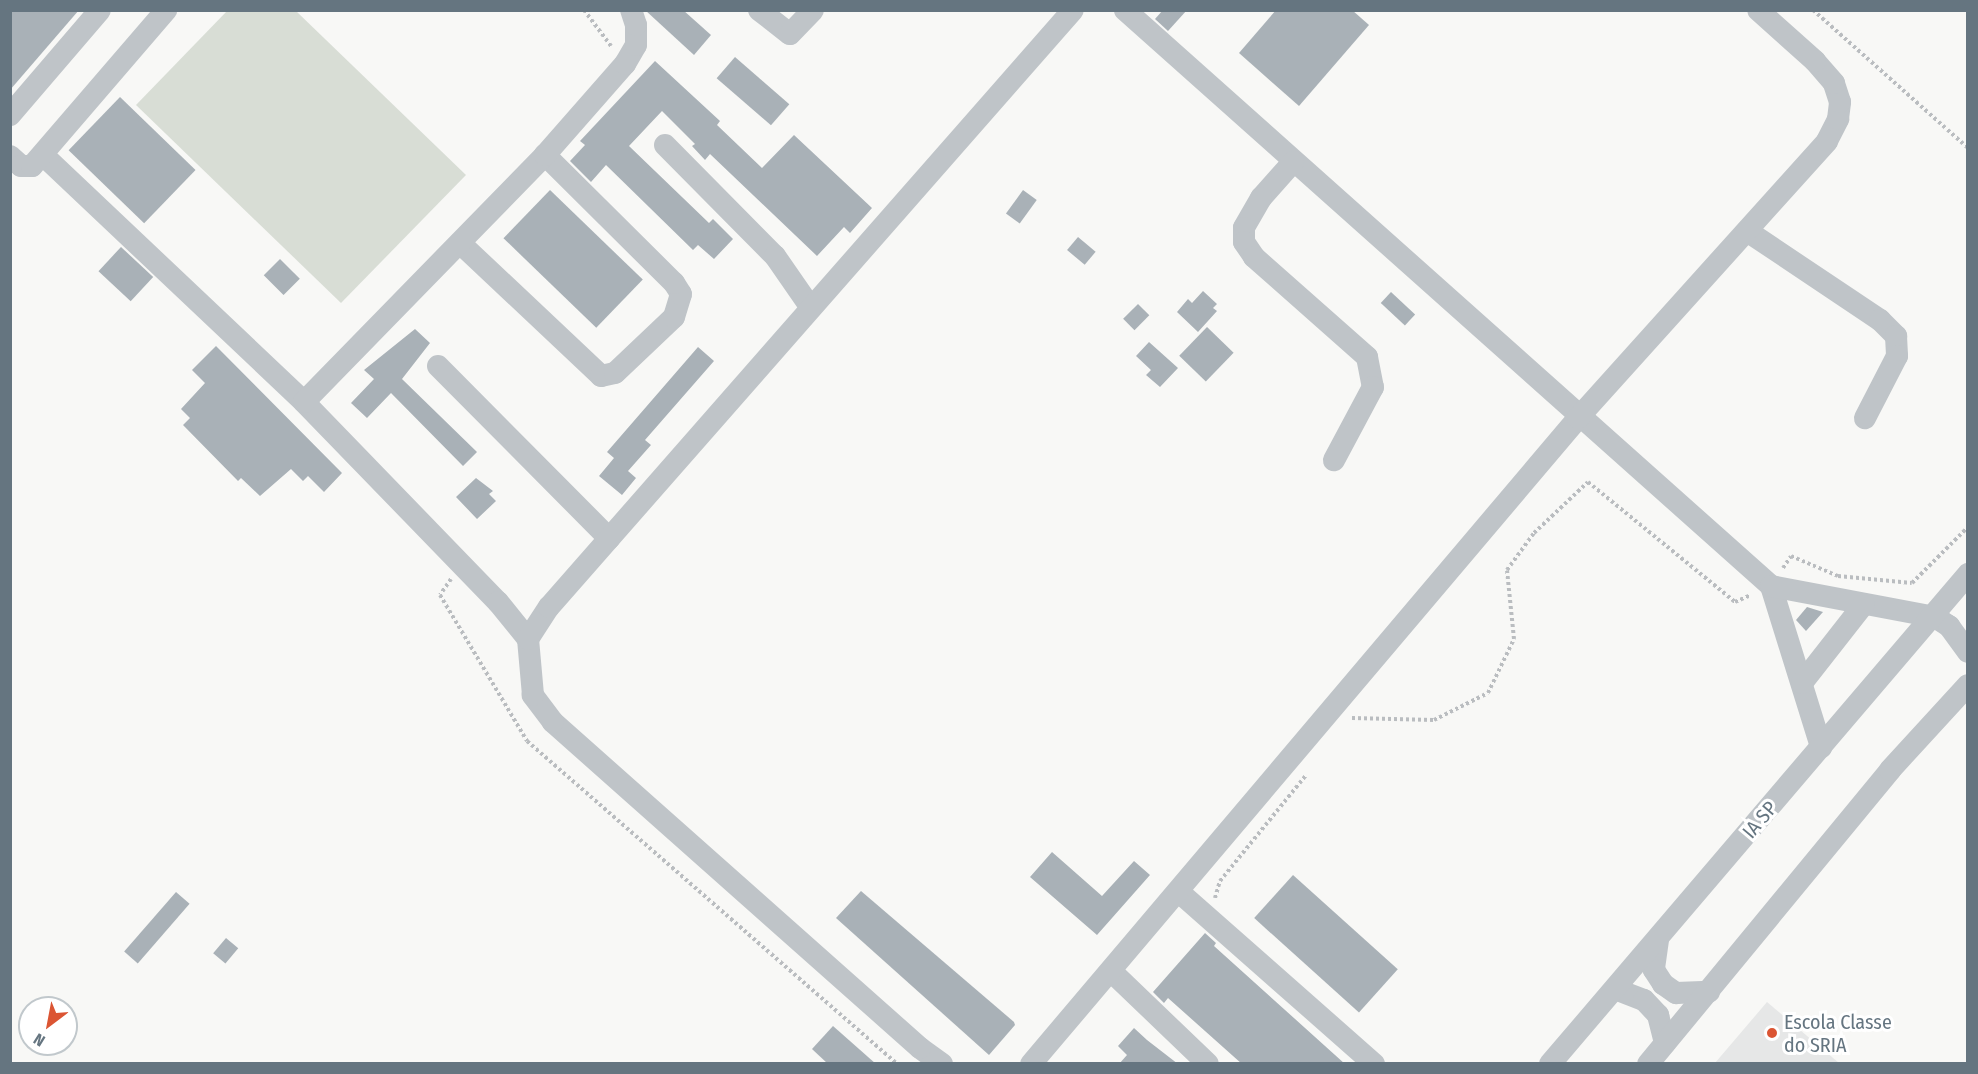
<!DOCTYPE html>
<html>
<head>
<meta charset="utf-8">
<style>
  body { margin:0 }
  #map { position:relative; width:1978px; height:1074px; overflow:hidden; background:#f8f8f6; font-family:"Fira Sans Condensed",sans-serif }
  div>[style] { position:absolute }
  .built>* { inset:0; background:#e6e7e7 }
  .green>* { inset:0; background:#d8ddd5 }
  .building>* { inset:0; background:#a9b1b7; transform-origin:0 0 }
  .path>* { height:4px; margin-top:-2px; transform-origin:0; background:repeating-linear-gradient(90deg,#babdc0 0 3px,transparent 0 6px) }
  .minor>* { height:22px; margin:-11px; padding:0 11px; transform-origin:11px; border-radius:11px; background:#bfc4c8 }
  .dots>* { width:16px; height:16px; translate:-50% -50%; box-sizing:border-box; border:3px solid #fff; border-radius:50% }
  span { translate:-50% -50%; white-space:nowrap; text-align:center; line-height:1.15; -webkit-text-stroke:6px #fff; paint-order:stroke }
  .street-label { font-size:20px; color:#657580 }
  .poi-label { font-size:20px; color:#657580 }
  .left { translate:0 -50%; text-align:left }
  .frame { position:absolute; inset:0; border:12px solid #657580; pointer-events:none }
  .north { position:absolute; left:18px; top:996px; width:60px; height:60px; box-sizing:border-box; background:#fff; border:2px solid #c1c8cc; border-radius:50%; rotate:212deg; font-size:16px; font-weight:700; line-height:24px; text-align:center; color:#657580 }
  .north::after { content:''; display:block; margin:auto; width:21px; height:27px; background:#db5533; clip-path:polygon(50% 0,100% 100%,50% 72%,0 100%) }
</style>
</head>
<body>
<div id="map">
  <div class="built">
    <div style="clip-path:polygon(1767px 1002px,1839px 1063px,1715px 1063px)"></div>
  </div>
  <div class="green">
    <div style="clip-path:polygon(227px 11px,296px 11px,466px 175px,341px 303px,136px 105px)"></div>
  </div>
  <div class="building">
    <div style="clip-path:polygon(10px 10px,79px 10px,10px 90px)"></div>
    <div style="clip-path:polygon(645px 10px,683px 10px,711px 35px,694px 55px)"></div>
    <div style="clip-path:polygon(1163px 10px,1187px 10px,1168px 31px,1155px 19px)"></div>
    <div style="clip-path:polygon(1276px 10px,1352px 10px,1369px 25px,1299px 106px,1239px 53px)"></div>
    <div style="left:735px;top:57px;width:72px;height:28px;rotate:41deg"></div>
    <div style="clip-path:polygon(655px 61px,720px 121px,717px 125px,762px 168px,794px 135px,872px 208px,850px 233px,844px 227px,817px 256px,710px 154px,705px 160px,692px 146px,695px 144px,662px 111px,629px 146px,709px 223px,713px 219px,733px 239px,714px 259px,698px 245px,693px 250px,606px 165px,591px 182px,570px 161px,585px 145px,580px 141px)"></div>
    <div style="left:120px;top:97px;width:105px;height:74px;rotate:44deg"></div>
    <div style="left:550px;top:190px;width:129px;height:67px;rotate:44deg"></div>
    <div style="left:1023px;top:190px;width:17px;height:29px;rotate:36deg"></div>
    <div style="left:1078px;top:237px;width:23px;height:17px;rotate:40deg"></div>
    <div style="left:121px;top:247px;width:44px;height:33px;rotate:43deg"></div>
    <div style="left:280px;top:259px;width:28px;height:23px;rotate:45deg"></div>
    <div style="clip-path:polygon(1203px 291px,1217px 304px,1213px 308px,1217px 311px,1198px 332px,1177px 312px,1188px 299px,1192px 303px)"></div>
    <div style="left:1391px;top:292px;width:33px;height:15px;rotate:43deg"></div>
    <div style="left:1138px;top:304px;width:16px;height:21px;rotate:45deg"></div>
    <div style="left:1207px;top:327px;width:37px;height:40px;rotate:44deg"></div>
    <div style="clip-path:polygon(415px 329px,430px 343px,402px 379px,477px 452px,463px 466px,391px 393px,367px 418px,351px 403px,374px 379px,364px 370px)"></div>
    <div style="clip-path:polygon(1149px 342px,1178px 368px,1160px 387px,1146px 375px,1151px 370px,1136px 356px)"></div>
    <div style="clip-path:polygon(216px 346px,342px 473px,324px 492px,308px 476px,303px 481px,291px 469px,260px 496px,241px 478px,238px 481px,183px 425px,190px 418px,181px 409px,205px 383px,192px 370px)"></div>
    <div style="clip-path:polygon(698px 347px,714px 361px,645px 440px,651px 445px,628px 471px,636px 478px,622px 495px,599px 476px,614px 458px,607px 452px)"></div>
    <div style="clip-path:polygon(476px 478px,493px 491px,489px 494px,496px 501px,477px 519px,456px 497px)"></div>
    <div style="clip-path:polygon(1807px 607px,1823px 612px,1806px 631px,1796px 620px)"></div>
    <div style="clip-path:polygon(1052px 852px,1102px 896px,1134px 861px,1150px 875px,1097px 935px,1030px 877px)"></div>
    <div style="left:1293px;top:875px;width:141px;height:58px;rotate:42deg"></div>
    <div style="clip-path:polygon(861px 891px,1014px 1022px,1015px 1025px,989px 1055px,836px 918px)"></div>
    <div style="left:176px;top:892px;width:18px;height:79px;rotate:41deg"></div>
    <div style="clip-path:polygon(1205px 933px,1216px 943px,1214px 946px,1345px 1064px,1242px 1064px,1168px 998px,1164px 1003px,1153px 992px)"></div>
    <div style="left:226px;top:938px;width:16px;height:20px;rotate:40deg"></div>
    <div style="clip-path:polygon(833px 1026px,876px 1064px,828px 1064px,812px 1049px)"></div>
    <div style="clip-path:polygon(1134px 1028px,1147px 1040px,1178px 1064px,1119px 1064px,1127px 1055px,1118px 1046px)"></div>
  </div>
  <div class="path">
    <div style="left:584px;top:10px;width:45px;rotate:53.1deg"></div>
    <div style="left:1813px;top:10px;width:208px;rotate:41.7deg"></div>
    <div style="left:1783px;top:568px;width:14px;rotate:-56deg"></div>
    <div style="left:1791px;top:556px;width:51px;rotate:23.1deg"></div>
    <div style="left:1838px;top:576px;width:74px;rotate:5.4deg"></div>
    <div style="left:1912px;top:583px;width:79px;rotate:-45deg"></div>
    <div style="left:451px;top:579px;width:19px;rotate:125deg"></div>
    <div style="left:440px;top:595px;width:170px;rotate:59.2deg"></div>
    <div style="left:527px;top:741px;width:491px;rotate:41.1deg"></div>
    <div style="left:1352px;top:718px;width:82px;rotate:1.4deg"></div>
    <div style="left:1434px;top:720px;width:60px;rotate:-26.6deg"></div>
    <div style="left:1488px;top:693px;width:60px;rotate:-64.3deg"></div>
    <div style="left:1514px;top:639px;width:69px;rotate:-95.8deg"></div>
    <div style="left:1507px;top:570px;width:46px;rotate:-53.9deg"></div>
    <div style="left:1534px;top:533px;width:74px;rotate:-43.4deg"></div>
    <div style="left:1588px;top:482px;width:190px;rotate:39.2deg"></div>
    <div style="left:1735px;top:602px;width:17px;rotate:-24deg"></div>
    <div style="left:1215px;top:898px;width:18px;rotate:-74deg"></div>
    <div style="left:1220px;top:881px;width:136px;rotate:-50.9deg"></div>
  </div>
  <div class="minor">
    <div style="left:759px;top:10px;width:39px;rotate:38deg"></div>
    <div style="left:790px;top:34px;width:33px;rotate:-46deg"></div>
    <div style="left:1125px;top:10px;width:866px;rotate:41.72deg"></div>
    <div style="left:1771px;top:586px;width:169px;rotate:72.7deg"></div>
    <div style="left:10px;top:115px;width:138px;rotate:-49.4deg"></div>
    <div style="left:665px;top:145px;width:156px;rotate:45.3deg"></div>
    <div style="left:775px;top:256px;width:63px;rotate:55.3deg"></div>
    <div style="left:43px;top:155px;width:359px;rotate:43.4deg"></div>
    <div style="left:304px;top:402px;width:279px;rotate:45.9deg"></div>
    <div style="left:498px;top:602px;width:48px;rotate:51deg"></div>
    <div style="left:10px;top:156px;width:15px;rotate:42deg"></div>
    <div style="left:21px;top:166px;width:11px"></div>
    <div style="left:32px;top:166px;width:206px;rotate:-49.3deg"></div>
    <div style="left:1293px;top:162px;width:48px;rotate:131.6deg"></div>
    <div style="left:1261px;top:198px;width:34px;rotate:120deg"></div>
    <div style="left:1244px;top:228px;width:14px;rotate:90deg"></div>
    <div style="left:1244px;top:242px;width:18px;rotate:56deg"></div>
    <div style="left:1254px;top:257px;width:151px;rotate:41.5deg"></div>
    <div style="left:1367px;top:357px;width:31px;rotate:79deg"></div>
    <div style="left:1373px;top:387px;width:83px;rotate:118.1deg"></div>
    <div style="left:1747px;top:231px;width:160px;rotate:33.8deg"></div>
    <div style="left:1880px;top:320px;width:23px;rotate:45deg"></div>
    <div style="left:1896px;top:336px;width:20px;rotate:87deg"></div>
    <div style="left:1897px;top:356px;width:70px;rotate:117.3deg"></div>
    <div style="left:460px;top:243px;width:194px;rotate:43.3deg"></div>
    <div style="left:601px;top:376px;width:14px;rotate:-12deg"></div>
    <div style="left:615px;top:373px;width:81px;rotate:-43.5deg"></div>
    <div style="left:674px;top:317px;width:24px;rotate:-73deg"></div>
    <div style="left:681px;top:294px;width:13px;rotate:-122deg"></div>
    <div style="left:674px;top:283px;width:182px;rotate:-135.2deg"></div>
    <div style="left:438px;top:366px;width:243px;rotate:45.2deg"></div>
    <div style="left:304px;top:402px;width:345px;rotate:-45.7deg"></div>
    <div style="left:545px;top:155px;width:121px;rotate:-48.7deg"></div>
    <div style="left:625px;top:64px;width:22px;rotate:-60deg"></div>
    <div style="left:636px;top:45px;width:20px;rotate:-90deg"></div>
    <div style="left:636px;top:25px;width:16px;rotate:-108deg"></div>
    <div style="left:1771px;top:586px;width:167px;rotate:10.7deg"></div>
    <div style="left:1935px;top:617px;width:17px;rotate:33deg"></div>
    <div style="left:1949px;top:626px;width:32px;rotate:54deg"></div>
    <div style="left:1802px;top:683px;width:100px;rotate:-51.9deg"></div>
    <div style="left:1179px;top:892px;width:260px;rotate:41.4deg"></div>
    <div style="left:1658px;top:940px;width:30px;rotate:98deg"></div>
    <div style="left:1654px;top:970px;width:17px;rotate:57deg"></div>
    <div style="left:1663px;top:984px;width:16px;rotate:35deg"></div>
    <div style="left:1676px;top:993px;width:33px;rotate:-2deg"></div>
    <div style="left:1111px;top:971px;width:134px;rotate:43.8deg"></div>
    <div style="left:1615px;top:989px;width:31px;rotate:21deg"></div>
    <div style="left:1644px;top:1000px;width:21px;rotate:47deg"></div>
    <div style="left:1658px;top:1015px;width:29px;rotate:76deg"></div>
    <div style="left:942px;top:1064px;width:27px;rotate:-144deg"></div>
    <div style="left:920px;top:1048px;width:491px;rotate:-138.4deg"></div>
    <div style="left:553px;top:722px;width:34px;rotate:-127deg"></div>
    <div style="left:533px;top:695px;width:56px;rotate:-95.1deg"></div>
    <div style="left:528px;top:639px;width:38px;rotate:-57deg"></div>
    <div style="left:549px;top:607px;width:794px;rotate:-48.73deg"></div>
    <div style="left:1031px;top:1064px;width:846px;rotate:-49.74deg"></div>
    <div style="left:1578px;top:418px;width:372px;rotate:-48deg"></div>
    <div style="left:1827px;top:141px;width:25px;rotate:-63deg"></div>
    <div style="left:1838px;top:119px;width:17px;rotate:-83deg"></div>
    <div style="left:1840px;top:102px;width:20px;rotate:-108deg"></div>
    <div style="left:1834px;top:83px;width:29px;rotate:-131deg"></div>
    <div style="left:1815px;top:61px;width:76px;rotate:-138.2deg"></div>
    <div style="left:1550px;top:1064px;width:644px;rotate:-49.53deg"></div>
    <div style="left:1648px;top:1064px;width:381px;rotate:-50.5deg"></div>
    <div style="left:1890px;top:770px;width:115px;rotate:-47.5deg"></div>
  </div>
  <div class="dots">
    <div style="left:1772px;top:1033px;background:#db5533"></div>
  </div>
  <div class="street-label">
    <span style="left:1760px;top:820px;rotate:-50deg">IA SP</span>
  </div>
  <div class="poi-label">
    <span class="left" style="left:1784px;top:1034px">Escola Classe<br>do SRIA</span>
  </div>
  <div class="frame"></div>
  <div class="north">N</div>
</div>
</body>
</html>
